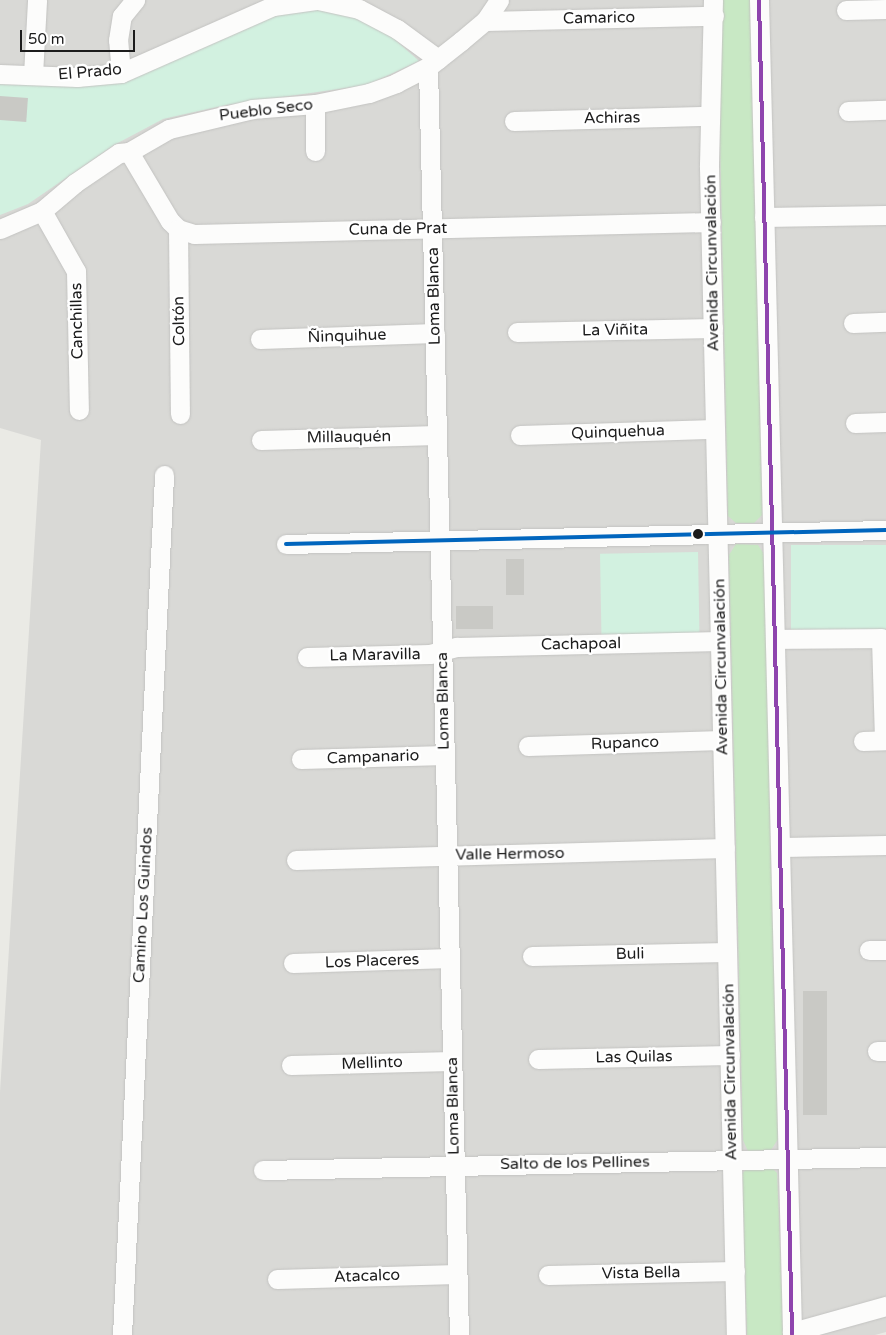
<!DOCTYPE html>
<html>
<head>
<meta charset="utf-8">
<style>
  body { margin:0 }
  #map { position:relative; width:886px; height:1335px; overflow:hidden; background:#eaeae5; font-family:"Varela Round",sans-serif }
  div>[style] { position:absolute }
  .residential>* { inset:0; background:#d9d9d6 }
  .grass>* { inset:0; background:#c8e8c4 }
  .park>* { inset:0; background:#d2f1e0; transform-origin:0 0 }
  .building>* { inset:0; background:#c9c9c5; transform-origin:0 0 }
  .roads { filter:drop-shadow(0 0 1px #c3c3c1) drop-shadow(0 0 1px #c3c3c1) }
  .minor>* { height:19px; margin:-9.5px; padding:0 9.5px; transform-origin:9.5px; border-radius:9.5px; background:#fcfcfb }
  .bus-1>* { height:4px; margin:-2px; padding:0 2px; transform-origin:2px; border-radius:2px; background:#8e44ad }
  .bus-2>* { height:4px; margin:-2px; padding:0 2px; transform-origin:2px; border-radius:2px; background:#0065bd }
  .dots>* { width:14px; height:14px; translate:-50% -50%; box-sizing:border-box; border:2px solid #fff; border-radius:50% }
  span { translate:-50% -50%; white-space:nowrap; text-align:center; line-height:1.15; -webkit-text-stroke:5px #fff; paint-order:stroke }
  .street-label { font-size:16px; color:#1c1c1c }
  .scale { position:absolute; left:20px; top:30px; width:115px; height:22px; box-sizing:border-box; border:2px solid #1c1c1c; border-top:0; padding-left:6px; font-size:15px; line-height:18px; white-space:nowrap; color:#1c1c1c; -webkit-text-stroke:4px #fff; paint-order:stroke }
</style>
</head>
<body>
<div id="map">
  <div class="residential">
    <div style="clip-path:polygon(0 0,886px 0,886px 1332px,875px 1335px,0 1335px,0 1092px,41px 440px,0 428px)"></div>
  </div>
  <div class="grass">
    <div style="clip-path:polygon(722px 0,750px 0,763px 514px,754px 523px,736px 523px,728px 516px,720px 138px)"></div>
    <div style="clip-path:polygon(736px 544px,758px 545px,764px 554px,778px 1139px,771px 1150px,748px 1151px,743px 1140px,729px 555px)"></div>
    <div style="clip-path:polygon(749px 1166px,770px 1166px,777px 1173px,784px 1335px,747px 1335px,742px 1174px)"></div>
  </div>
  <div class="park">
    <div style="clip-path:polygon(323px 7px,357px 14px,391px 36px,419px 61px,367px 85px,226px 105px,163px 119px,114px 145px,28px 204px,0 215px,0 84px,75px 86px,279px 9px)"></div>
    <div style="left:886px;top:545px;width:86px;height:95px;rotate:90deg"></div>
    <div style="left:698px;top:552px;width:86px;height:98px;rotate:89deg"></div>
  </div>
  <div class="building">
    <div style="left:0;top:96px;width:28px;height:24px;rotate:4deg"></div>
    <div style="left:524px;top:559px;width:36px;height:18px;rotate:90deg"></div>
    <div style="left:493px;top:606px;width:23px;height:37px;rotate:90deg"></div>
    <div style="left:803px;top:991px;width:24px;height:124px"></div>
  </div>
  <div class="roads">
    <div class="minor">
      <div style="left:318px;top:0;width:42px;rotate:12.4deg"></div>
      <div style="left:359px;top:9px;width:43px;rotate:27.8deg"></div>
      <div style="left:397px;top:29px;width:51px;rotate:36.2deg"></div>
      <div style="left:713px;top:0;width:167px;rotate:91.4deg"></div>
      <div style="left:709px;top:167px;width:1168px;rotate:88.68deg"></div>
      <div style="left:759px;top:0;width:1335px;rotate:88.58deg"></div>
      <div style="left:846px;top:10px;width:40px;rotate:-1.4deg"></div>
      <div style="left:485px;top:21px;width:229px;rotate:-1.3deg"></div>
      <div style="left:428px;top:67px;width:1268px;rotate:88.6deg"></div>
      <div style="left:121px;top:73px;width:33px;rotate:-95deg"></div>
      <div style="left:118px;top:40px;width:24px;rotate:-81deg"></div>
      <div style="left:122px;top:16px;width:21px;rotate:-51deg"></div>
      <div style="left:0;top:74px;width:77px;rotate:2.2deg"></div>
      <div style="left:77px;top:77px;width:44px;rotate:-5.2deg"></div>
      <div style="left:121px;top:73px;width:166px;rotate:-23.8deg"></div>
      <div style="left:273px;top:6px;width:43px;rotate:-7.9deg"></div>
      <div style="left:33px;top:75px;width:75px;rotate:-86.9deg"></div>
      <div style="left:315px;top:104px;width:47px;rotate:90deg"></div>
      <div style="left:848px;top:111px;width:38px;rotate:-2deg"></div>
      <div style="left:514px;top:121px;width:196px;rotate:-1.5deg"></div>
      <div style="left:129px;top:152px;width:80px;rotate:59.3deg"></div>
      <div style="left:170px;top:221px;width:11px;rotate:45deg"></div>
      <div style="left:178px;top:229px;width:17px;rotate:17deg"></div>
      <div style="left:194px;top:234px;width:517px;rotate:-1.33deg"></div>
      <div style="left:42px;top:211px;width:69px;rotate:60.5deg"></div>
      <div style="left:76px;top:271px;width:139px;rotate:88.8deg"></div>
      <div style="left:764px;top:217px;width:122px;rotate:-0.9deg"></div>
      <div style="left:0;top:229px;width:46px;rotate:-23.2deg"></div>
      <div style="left:42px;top:211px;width:43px;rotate:-40.3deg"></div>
      <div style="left:75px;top:183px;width:53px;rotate:-34.3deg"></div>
      <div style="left:119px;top:153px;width:10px;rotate:-6deg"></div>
      <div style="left:129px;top:152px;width:46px;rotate:-29.9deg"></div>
      <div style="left:169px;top:129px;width:85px;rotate:-13.5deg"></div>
      <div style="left:252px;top:109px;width:63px;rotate:-4.5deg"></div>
      <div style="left:315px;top:104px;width:55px;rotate:-11.5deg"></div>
      <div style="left:369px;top:93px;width:29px;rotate:-20deg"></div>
      <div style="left:396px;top:83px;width:36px;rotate:-27deg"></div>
      <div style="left:428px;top:67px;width:42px;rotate:-38.2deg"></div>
      <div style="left:461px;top:41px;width:31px;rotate:-40deg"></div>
      <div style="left:485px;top:21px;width:25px;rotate:-56deg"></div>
      <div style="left:178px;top:229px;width:185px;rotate:89.4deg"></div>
      <div style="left:853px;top:323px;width:33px;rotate:-2deg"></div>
      <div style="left:517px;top:332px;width:196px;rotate:-1.2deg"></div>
      <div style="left:260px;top:339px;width:175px;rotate:-2deg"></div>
      <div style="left:855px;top:423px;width:31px;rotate:-2deg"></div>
      <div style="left:520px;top:435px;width:195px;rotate:-1.8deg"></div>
      <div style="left:261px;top:440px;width:176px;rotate:-1.6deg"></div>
      <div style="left:286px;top:544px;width:600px;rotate:-1.34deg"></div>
      <div style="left:775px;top:639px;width:106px;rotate:-0.5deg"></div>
      <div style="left:881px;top:638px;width:102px;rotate:88.3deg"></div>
      <div style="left:307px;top:657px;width:123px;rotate:-1.4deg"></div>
      <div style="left:430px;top:654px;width:28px;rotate:-15deg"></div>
      <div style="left:457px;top:647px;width:263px;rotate:-1.3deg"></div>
      <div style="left:863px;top:741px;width:23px;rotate:-2deg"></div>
      <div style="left:528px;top:746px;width:194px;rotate:-1.8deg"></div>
      <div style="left:301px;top:759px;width:144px;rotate:-1.6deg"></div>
      <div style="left:780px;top:847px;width:106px;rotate:-1.1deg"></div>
      <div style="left:296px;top:860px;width:429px;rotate:-1.6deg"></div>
      <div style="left:869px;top:950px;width:17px"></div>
      <div style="left:532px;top:956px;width:195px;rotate:-1.2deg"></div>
      <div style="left:293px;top:963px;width:157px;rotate:-1.8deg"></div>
      <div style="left:877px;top:1051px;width:9px"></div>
      <div style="left:538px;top:1059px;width:192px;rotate:-1.2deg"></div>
      <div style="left:291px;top:1065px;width:161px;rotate:-1.4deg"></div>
      <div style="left:263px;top:1170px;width:623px;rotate:-1.2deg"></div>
      <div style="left:548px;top:1275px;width:187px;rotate:-1.2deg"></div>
      <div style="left:277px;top:1279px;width:180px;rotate:-1.6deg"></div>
      <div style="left:792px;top:1332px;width:98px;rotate:-15.5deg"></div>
      <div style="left:122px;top:1335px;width:861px;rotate:-87.2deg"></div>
    </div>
  </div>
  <div class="bus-1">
    <div style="left:759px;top:0;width:1335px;rotate:88.58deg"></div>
  </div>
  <div class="bus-2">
    <div style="left:286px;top:544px;width:600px;rotate:-1.34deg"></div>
  </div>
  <div class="dots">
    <div style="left:698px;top:534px;background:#1c1c1c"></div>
  </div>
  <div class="street-label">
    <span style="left:599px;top:18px;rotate:-1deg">Camarico</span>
    <span style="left:90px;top:72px;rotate:-5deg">El Prado</span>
    <span style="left:266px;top:110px;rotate:-7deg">Pueblo Seco</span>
    <span style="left:612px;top:118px;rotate:-1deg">Achiras</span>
    <span style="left:398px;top:229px;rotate:-1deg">Cuna de Prat</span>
    <span style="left:712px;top:263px;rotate:-91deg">Avenida Circunvalación</span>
    <span style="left:434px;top:296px;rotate:-91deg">Loma Blanca</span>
    <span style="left:77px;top:321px;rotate:-91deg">Canchillas</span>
    <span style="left:179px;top:321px;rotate:-91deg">Coltón</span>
    <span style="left:615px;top:330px;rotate:-1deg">La Viñita</span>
    <span style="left:347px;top:336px;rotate:-2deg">Ñinquihue</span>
    <span style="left:618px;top:432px;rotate:-2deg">Quinquehua</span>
    <span style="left:349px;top:437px;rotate:-1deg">Millauquén</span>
    <span style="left:581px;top:644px;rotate:-1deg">Cachapoal</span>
    <span style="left:375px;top:655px;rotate:-1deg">La Maravilla</span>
    <span style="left:721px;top:667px;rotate:-91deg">Avenida Circunvalación</span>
    <span style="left:443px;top:701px;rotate:-91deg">Loma Blanca</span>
    <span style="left:625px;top:743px;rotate:-2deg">Rupanco</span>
    <span style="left:373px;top:757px;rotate:-2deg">Campanario</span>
    <span style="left:510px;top:854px;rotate:-1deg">Valle Hermoso</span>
    <span style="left:143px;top:905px;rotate:-87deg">Camino Los Guindos</span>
    <span style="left:630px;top:954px;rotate:-1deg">Buli</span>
    <span style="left:372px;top:961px;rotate:-2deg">Los Placeres</span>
    <span style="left:634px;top:1057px;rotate:-1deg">Las Quilas</span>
    <span style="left:372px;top:1063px;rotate:-2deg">Mellinto</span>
    <span style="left:730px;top:1072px;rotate:-91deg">Avenida Circunvalación</span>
    <span style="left:453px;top:1106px;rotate:-91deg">Loma Blanca</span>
    <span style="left:575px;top:1163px;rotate:-1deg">Salto de los Pellines</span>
    <span style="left:641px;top:1273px;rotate:-1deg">Vista Bella</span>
    <span style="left:367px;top:1276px;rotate:-2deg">Atacalco</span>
  </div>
  <div class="scale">50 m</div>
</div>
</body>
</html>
